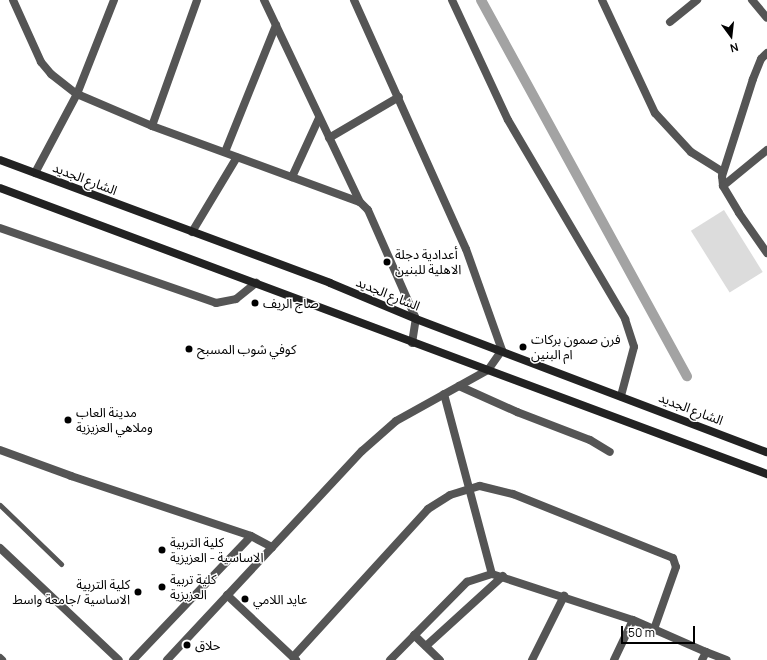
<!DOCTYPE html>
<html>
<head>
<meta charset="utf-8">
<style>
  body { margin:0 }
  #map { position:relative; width:767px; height:660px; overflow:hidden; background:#fff; font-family:Manrope,"Noto Sans Arabic",sans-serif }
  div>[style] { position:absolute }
  .green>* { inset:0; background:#dcdcdc; transform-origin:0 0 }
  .canal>* { height:10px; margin:-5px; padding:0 5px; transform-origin:5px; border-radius:5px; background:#a3a3a3 }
  .service>* { height:5px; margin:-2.5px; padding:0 2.5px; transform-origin:2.5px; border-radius:2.5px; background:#555 }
  .minor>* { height:8px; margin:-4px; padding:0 4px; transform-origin:4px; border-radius:4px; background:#555 }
  .tertiary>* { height:8px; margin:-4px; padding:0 4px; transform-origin:4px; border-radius:4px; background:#555 }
  .secondary>* { height:8px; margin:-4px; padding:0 4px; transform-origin:4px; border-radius:4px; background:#222 }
  .dots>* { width:11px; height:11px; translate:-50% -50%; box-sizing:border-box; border:2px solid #fff; border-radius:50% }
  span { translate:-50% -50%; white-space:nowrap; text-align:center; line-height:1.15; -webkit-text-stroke:3px #fff; paint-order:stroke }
  .street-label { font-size:13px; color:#000 }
  .poi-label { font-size:13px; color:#000 }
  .left { translate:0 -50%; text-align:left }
  .right { translate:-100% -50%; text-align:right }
  .north { position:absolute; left:711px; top:16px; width:40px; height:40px; -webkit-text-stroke:3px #fff; paint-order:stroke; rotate:165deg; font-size:11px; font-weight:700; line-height:16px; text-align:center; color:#000 }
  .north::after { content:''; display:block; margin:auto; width:14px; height:18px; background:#000; clip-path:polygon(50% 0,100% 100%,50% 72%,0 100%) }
  .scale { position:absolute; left:621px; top:626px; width:74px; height:18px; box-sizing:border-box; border:2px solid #000; border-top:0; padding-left:5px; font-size:12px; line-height:14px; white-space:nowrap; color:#000; -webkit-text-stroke:3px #fff; paint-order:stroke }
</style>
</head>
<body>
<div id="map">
  <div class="green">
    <div style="left:724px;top:210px;width:73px;height:39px;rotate:58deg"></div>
  </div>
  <div class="canal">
    <div style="left:481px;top:0;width:429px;rotate:61.3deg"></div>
  </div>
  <div class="service">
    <div style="left:0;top:505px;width:85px;rotate:44deg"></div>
  </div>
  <div class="minor">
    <div style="left:13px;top:0;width:68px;rotate:65.7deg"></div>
    <div style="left:41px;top:62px;width:16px;rotate:50deg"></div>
    <div style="left:51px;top:74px;width:33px;rotate:38deg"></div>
    <div style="left:77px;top:94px;width:101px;rotate:-68.5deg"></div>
    <div style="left:264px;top:0;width:224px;rotate:64.6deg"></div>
    <div style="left:354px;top:0;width:273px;rotate:65.8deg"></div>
    <div style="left:466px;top:249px;width:107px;rotate:70.4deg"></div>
    <div style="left:452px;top:0;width:132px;rotate:65deg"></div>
    <div style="left:508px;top:120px;width:231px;rotate:59.5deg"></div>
    <div style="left:625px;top:319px;width:29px;rotate:72deg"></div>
    <div style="left:634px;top:347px;width:51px;rotate:104.9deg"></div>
    <div style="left:602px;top:0;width:125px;rotate:64.9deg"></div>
    <div style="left:655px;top:113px;width:53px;rotate:47.3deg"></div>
    <div style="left:691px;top:152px;width:36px;rotate:32deg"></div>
    <div style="left:752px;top:0;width:23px;rotate:50deg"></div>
    <div style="left:670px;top:22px;width:35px;rotate:-39deg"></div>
    <div style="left:767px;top:53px;width:8px;rotate:135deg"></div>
    <div style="left:761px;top:59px;width:22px;rotate:112deg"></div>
    <div style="left:753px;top:79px;width:102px;rotate:107.7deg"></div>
    <div style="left:722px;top:176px;width:10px;rotate:84deg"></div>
    <div style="left:723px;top:186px;width:31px;rotate:59deg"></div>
    <div style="left:739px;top:213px;width:49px;rotate:55deg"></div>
    <div style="left:152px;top:126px;width:221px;rotate:20.1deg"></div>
    <div style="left:360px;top:202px;width:11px;rotate:45deg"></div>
    <div style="left:368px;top:210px;width:119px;rotate:66.2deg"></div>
    <div style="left:329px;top:138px;width:81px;rotate:-30.4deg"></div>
    <div style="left:225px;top:152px;width:137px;rotate:-68.1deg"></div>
    <div style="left:35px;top:173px;width:89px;rotate:-62deg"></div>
    <div style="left:77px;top:94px;width:82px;rotate:23.1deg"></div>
    <div style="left:152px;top:126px;width:134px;rotate:-70.3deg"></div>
    <div style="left:292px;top:177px;width:65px;rotate:-65.4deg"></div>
    <div style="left:723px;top:186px;width:57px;rotate:-39.3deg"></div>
    <div style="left:0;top:228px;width:229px;rotate:19.1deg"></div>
    <div style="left:216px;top:303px;width:20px;rotate:-11deg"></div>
    <div style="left:236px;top:299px;width:26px;rotate:-39deg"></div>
    <div style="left:192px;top:232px;width:87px;rotate:-59deg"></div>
    <div style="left:459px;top:386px;width:64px;rotate:24.1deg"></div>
    <div style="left:517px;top:412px;width:78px;rotate:21deg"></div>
    <div style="left:590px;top:440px;width:23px;rotate:31deg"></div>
    <div style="left:444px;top:394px;width:186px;rotate:75.1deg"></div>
    <div style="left:0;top:450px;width:76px;rotate:20.1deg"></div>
    <div style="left:71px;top:476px;width:190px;rotate:18.4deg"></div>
    <div style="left:0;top:548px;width:163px;rotate:43.3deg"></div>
    <div style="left:227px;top:595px;width:95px;rotate:43.3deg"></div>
    <div style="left:414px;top:635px;width:36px;rotate:44deg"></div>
    <div style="left:426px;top:646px;width:104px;rotate:-42.3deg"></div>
    <div style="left:293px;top:657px;width:200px;rotate:-47.6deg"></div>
    <div style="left:428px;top:509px;width:26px;rotate:-32deg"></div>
    <div style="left:450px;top:495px;width:31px;rotate:-17deg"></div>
    <div style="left:480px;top:486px;width:34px;rotate:14deg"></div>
    <div style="left:513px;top:494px;width:172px;rotate:21.8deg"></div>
    <div style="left:673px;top:558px;width:9px;rotate:72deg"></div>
    <div style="left:676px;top:567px;width:66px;rotate:109.5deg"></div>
    <div style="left:0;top:658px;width:3px;rotate:45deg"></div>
    <div style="left:390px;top:660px;width:110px;rotate:-45.4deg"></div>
    <div style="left:467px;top:582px;width:26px;rotate:-18deg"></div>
    <div style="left:492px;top:574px;width:148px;rotate:18.1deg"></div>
    <div style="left:633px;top:620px;width:80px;rotate:23.7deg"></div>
    <div style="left:532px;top:660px;width:72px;rotate:-63.4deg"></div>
    <div style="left:614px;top:660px;width:44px;rotate:-64.6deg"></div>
    <div style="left:702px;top:660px;width:9px;rotate:-63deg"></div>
    <div style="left:706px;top:652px;width:22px;rotate:21deg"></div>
  </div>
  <div class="tertiary">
    <div style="left:412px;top:343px;width:24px;rotate:-81deg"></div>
    <div style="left:133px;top:660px;width:171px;rotate:-46.4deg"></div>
    <div style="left:251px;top:536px;width:24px;rotate:28deg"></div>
    <div style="left:167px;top:660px;width:286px;rotate:-47deg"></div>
    <div style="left:362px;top:451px;width:45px;rotate:-41.4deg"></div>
    <div style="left:396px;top:421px;width:105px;rotate:-29deg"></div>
    <div style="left:488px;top:370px;width:24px;rotate:-55deg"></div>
  </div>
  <div class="secondary">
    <div style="left:0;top:160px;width:352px;rotate:20.4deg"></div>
    <div style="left:330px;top:283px;width:93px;rotate:22.7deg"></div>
    <div style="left:416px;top:319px;width:375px;rotate:20.8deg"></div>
    <div style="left:0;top:188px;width:819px;rotate:20.45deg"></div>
  </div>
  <div class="dots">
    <div style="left:387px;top:262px;background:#000"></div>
    <div style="left:255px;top:303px;background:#000"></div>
    <div style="left:523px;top:347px;background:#000"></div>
    <div style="left:189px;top:349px;background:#000"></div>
    <div style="left:68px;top:420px;background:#000"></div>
    <div style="left:162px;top:550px;background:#000"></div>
    <div style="left:162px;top:587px;background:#000"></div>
    <div style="left:138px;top:592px;background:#000"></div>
    <div style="left:245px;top:599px;background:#000"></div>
    <div style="left:187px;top:645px;background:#000"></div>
  </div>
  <div class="street-label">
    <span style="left:85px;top:179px;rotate:21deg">الشارع الجديد</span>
    <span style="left:388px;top:294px;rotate:22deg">الشارع الجديد</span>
    <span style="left:691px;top:409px;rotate:21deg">الشارع الجديد</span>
  </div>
  <div class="poi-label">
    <span class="left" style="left:395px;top:262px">أعدادية دجلة<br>الاهلية للبنين</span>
    <span class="left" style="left:263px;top:303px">صاج الريف</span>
    <span class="left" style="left:531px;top:347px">فرن صمون بركات<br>ام البنين</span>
    <span class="left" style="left:197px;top:349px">كوفي شوب المسبح</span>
    <span class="left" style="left:76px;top:420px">مدينة العاب<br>وملاهي العزيزية</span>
    <span class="left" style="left:170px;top:550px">كلية التربية<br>الاساسية - العزيزية</span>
    <span class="left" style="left:170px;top:587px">كلية تربية<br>العزيزية</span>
    <span class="right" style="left:130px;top:592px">كلية التربية<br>الاساسية /جامعة واسط</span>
    <span class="left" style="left:253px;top:599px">عايد اللامي</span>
    <span class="left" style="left:195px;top:645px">حلاق</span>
  </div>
  <div class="north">N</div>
  <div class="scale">50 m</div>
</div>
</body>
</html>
